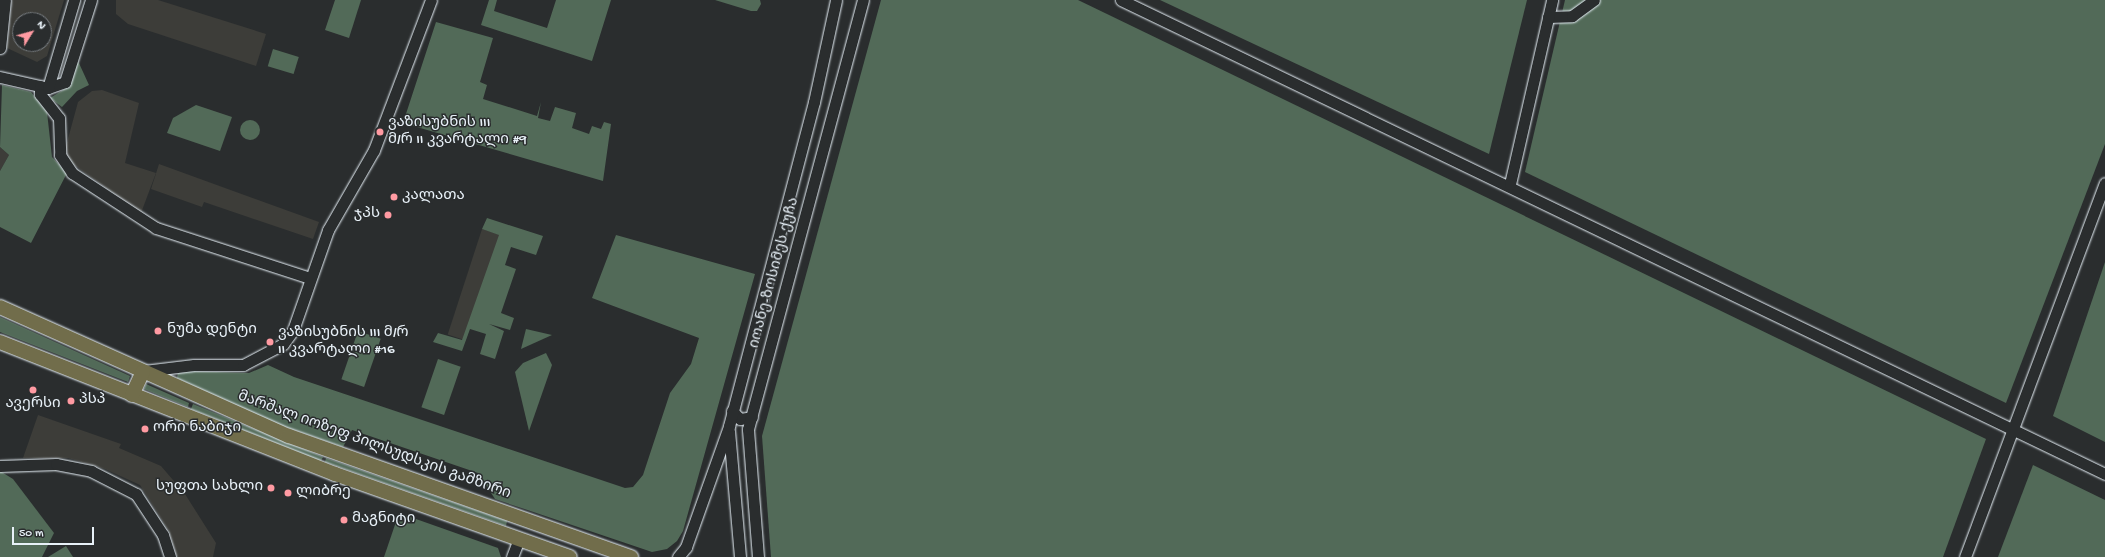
<!DOCTYPE html>
<html>
<head>
<meta charset="utf-8">
<style>
  body { margin:0 }
  #map { position:relative; width:2105px; height:557px; overflow:hidden; background:#2a2d2e; font-family:"Gochi Hand","Noto Sans Georgian",sans-serif }
  div>[style] { position:absolute }
  .built>* { inset:0; background:#3d3d39; transform-origin:0 0 }
  .green>* { inset:0; background:#526a58; transform-origin:0 0 }
  .round { border-radius:50% }
  .roads { filter:drop-shadow(0 0 1px #e8f1f8) drop-shadow(0 0 1px #e8f1f8) }
  .minor>* { height:11px; margin:-5.5px; padding:0 5.5px; transform-origin:5.5px; border-radius:5.5px; background:#2a2d2e }
  .major>* { height:14px; margin:-7px; padding:0 7px; transform-origin:7px; border-radius:7px; background:#716d4b }
  .dots>* { width:11px; height:11px; translate:-50% -50%; box-sizing:border-box; border:2px solid #2a2d2e; border-radius:50% }
  span { translate:-50% -50%; white-space:nowrap; text-align:center; line-height:1.15; -webkit-text-stroke:3px #2a2d2e; paint-order:stroke }
  .poi-label { font-size:15px; color:#e8f1f8 }
  .left { translate:0 -50%; text-align:left }
  .right { translate:-100% -50%; text-align:right }
  .street-label { font-size:15px; color:#e8f1f8 }
  .north { position:absolute; left:12px; top:12px; width:40px; height:40px; box-sizing:border-box; background:#2a2d2e; border:1px solid #767b7f; border-radius:50%; rotate:53deg; font-size:11px; font-weight:700; line-height:16px; text-align:center; color:#e8f1f8 }
  .north::after { content:''; display:block; margin:auto; width:14px; height:18px; background:#ff9aa2; clip-path:polygon(50% 0,100% 100%,50% 72%,0 100%) }
  .scale { position:absolute; left:12px; top:527px; width:82px; height:18px; box-sizing:border-box; border:2px solid #e8f1f8; border-top:0; padding-left:5px; font-size:12px; line-height:14px; white-space:nowrap; color:#e8f1f8; -webkit-text-stroke:3px #2a2d2e; paint-order:stroke }
</style>
</head>
<body>
<div id="map">
  <div class="built">
    <div style="clip-path:polygon(evenodd,12px 0,64px 0,47px 56px,37px 62px,7px 48px,12px 0,20px 20px,44px 20px,44px 44px,20px 44px,20px 20px)"></div>
    <div style="clip-path:polygon(116px 0,158px 0,266px 34px,256px 66px,128px 24px,116px 14px)"></div>
    <div style="clip-path:polygon(102px 90px,139px 103px,125px 163px,156px 173px,141px 213px,63px 157px,78px 102px,92px 91px)"></div>
    <div style="clip-path:polygon(0 147px,9px 155px,0 171px)"></div>
    <div style="clip-path:polygon(159px 164px,319px 222px,313px 239px,204px 202px,202px 207px,151px 189px)"></div>
    <div style="left:482px;top:229px;width:19px;height:111px;rotate:18deg"></div>
    <div style="clip-path:polygon(38px 415px,121px 444px,119px 448px,161px 466px,185px 494px,216px 543px,213px 557px,177px 557px,169px 531px,140px 485px,105px 469px,68px 458px,23px 458px)"></div>
  </div>
  <div class="green">
    <div style="clip-path:polygon(335px 0,361px 0,349px 38px,325px 30px)"></div>
    <div style="clip-path:polygon(489px 0,497px 0,494px 11px,547px 28px,556px 0,611px 0,592px 61px,481px 25px)"></div>
    <div style="clip-path:polygon(715px 0,760px 0,761px 4px,757px 11px,751px 11px)"></div>
    <div style="clip-path:polygon(881px 0,1078px 0,1986px 439px,1943px 557px,771px 557px,762px 436px)"></div>
    <div style="clip-path:polygon(1160px 0,1527px 0,1489px 154px)"></div>
    <div style="clip-path:polygon(1565px 0,2105px 0,2105px 144px,2006px 403px,1525px 172px)"></div>
    <div style="clip-path:polygon(436px 22px,493px 38px,480px 82px,487px 85px,483px 99px,537px 116px,541px 102px,538px 118px,550px 121px,555px 107px,576px 113px,572px 128px,589px 134px,592px 126px,601px 129px,604px 122px,611px 124px,603px 181px,403px 123px)"></div>
    <div style="left:273px;top:49px;width:27px;height:18px;rotate:17deg"></div>
    <div style="clip-path:polygon(78px 61px,89px 85px,77px 91px,62px 107px,50px 98px,68px 87px)"></div>
    <div style="clip-path:polygon(2px 85px,31px 92px,47px 112px,52px 157px,67px 173px,31px 243px,0 227px,0 171px,9px 155px,0 147px)"></div>
    <div style="clip-path:polygon(196px 105px,232px 117px,220px 151px,167px 133px,173px 118px)"></div>
    <div class="round" style="left:240px;top:120px;width:20px;height:20px"></div>
    <div style="clip-path:polygon(487px 218px,543px 236px,536px 255px,511px 247px,505px 265px,516px 269px,501px 313px,514px 318px,510px 330px,489px 324px,504px 331px,495px 359px,480px 354px,486px 334px,470px 329px,462px 351px,433px 342px,438px 333px,462px 340px,499px 235px,482px 229px)"></div>
    <div style="clip-path:polygon(616px 235px,755px 274px,683px 531px,677px 541px,667px 549px,652px 552px,495px 499px,478px 473px,352px 430px,343px 447px,271px 422px,177px 378px,178px 372px,183px 371px,249px 373px,268px 365px,294px 377px,625px 488px,633px 487px,643px 475px,670px 393px,691px 364px,699px 338px,592px 298px)"></div>
    <div style="clip-path:polygon(2105px 262px,2105px 442px,2053px 416px)"></div>
    <div style="clip-path:polygon(0 317px,130px 376px,128px 382px,0 332px)"></div>
    <div style="clip-path:polygon(526px 329px,552px 335px,521px 349px)"></div>
    <div style="left:358px;top:331px;width:24px;height:51px;rotate:19deg"></div>
    <div style="clip-path:polygon(546px 353px,552px 365px,529px 431px,515px 372px,523px 363px)"></div>
    <div style="left:438px;top:359px;width:24px;height:51px;rotate:19deg"></div>
    <div style="clip-path:polygon(146px 384px,189px 403px,188px 407px,144px 389px)"></div>
    <div style="clip-path:polygon(193px 404px,323px 457px,321px 461px,191px 409px)"></div>
    <div style="clip-path:polygon(326px 458px,507px 521px,506px 526px,325px 462px)"></div>
    <div style="clip-path:polygon(2033px 465px,2105px 500px,2105px 557px,1998px 557px)"></div>
    <div style="clip-path:polygon(0 471px,13px 479px,54px 533px,42px 557px,0 557px)"></div>
    <div style="clip-path:polygon(399px 513px,498px 548px,501px 557px,384px 557px)"></div>
    <div style="clip-path:polygon(66px 546px,73px 557px,48px 557px)"></div>
  </div>
  <div class="roads">
    <div class="minor">
      <div style="left:1121px;top:0;width:1092px;rotate:25.72deg"></div>
      <div style="left:1548px;top:17px;width:24px;rotate:-2deg"></div>
      <div style="left:1572px;top:16px;width:27px;rotate:-36deg"></div>
      <div style="left:0;top:48px;width:48px;rotate:-84.1deg"></div>
      <div style="left:0;top:77px;width:49px;rotate:12.9deg"></div>
      <div style="left:48px;top:88px;width:18px;rotate:-19deg"></div>
      <div style="left:65px;top:82px;width:86px;rotate:-72.4deg"></div>
      <div style="left:40px;top:86px;width:8px;rotate:90deg"></div>
      <div style="left:40px;top:94px;width:31px;rotate:52deg"></div>
      <div style="left:59px;top:118px;width:37px;rotate:88deg"></div>
      <div style="left:60px;top:155px;width:22px;rotate:56deg"></div>
      <div style="left:72px;top:173px;width:100px;rotate:33.2deg"></div>
      <div style="left:156px;top:228px;width:162px;rotate:18deg"></div>
      <div style="left:48px;top:88px;width:92px;rotate:-73.5deg"></div>
      <div style="left:1510px;top:184px;width:189px;rotate:-77.1deg"></div>
      <div style="left:144px;top:371px;width:50px;rotate:-6.8deg"></div>
      <div style="left:194px;top:365px;width:49px"></div>
      <div style="left:243px;top:365px;width:45px;rotate:-27.7deg"></div>
      <div style="left:283px;top:344px;width:17px;rotate:-54deg"></div>
      <div style="left:293px;top:330px;width:106px;rotate:-70.7deg"></div>
      <div style="left:328px;top:230px;width:92px;rotate:-60.1deg"></div>
      <div style="left:374px;top:150px;width:160px;rotate:-69.2deg"></div>
      <div style="left:732px;top:411px;width:11px;rotate:45deg"></div>
      <div style="left:740px;top:419px;width:12px;rotate:-9deg"></div>
      <div style="left:729px;top:431px;width:126px;rotate:85deg"></div>
      <div style="left:0;top:466px;width:56px;rotate:-2deg"></div>
      <div style="left:56px;top:464px;width:36px;rotate:11deg"></div>
      <div style="left:91px;top:471px;width:51px;rotate:27.1deg"></div>
      <div style="left:136px;top:494px;width:49px;rotate:56.6deg"></div>
      <div style="left:163px;top:535px;width:23px;rotate:72deg"></div>
      <div style="left:512px;top:557px;width:19px;rotate:-69deg"></div>
      <div style="left:678px;top:557px;width:13px;rotate:-51deg"></div>
      <div style="left:686px;top:547px;width:128px;rotate:-70.4deg"></div>
      <div style="left:729px;top:426px;width:335px;rotate:-75.3deg"></div>
      <div style="left:814px;top:102px;width:104px;rotate:-77.8deg"></div>
      <div style="left:758px;top:557px;width:128px;rotate:-94.5deg"></div>
      <div style="left:748px;top:429px;width:444px;rotate:-75deg"></div>
      <div style="left:1965px;top:557px;width:399px;rotate:-69.5deg"></div>
    </div>
    <div class="major">
      <div style="left:0;top:307px;width:316px;rotate:24.1deg"></div>
      <div style="left:289px;top:436px;width:363px;rotate:19.5deg"></div>
      <div style="left:0;top:342px;width:360px;rotate:21.5deg"></div>
      <div style="left:335px;top:474px;width:249px;rotate:19.5deg"></div>
      <div style="left:132px;top:395px;width:26px;rotate:-65deg"></div>
    </div>
  </div>
  <div class="dots">
    <div style="left:380px;top:132px;background:#ff9aa2"></div>
    <div style="left:394px;top:197px;background:#ff9aa2"></div>
    <div style="left:388px;top:215px;background:#ff9aa2"></div>
    <div style="left:158px;top:331px;background:#ff9aa2"></div>
    <div style="left:270px;top:342px;background:#ff9aa2"></div>
    <div style="left:33px;top:390px;background:#ff9aa2"></div>
    <div style="left:71px;top:401px;background:#ff9aa2"></div>
    <div style="left:145px;top:429px;background:#ff9aa2"></div>
    <div style="left:271px;top:488px;background:#ff9aa2"></div>
    <div style="left:288px;top:493px;background:#ff9aa2"></div>
    <div style="left:344px;top:520px;background:#ff9aa2"></div>
  </div>
  <div class="poi-label">
    <span class="left" style="left:388px;top:132px">ვაზისუბნის III<br>მ/რ II კვარტალი #9</span>
    <span class="left" style="left:402px;top:197px">კალათა</span>
    <span class="right" style="left:380px;top:215px">ჯპს</span>
    <span class="left" style="left:167px;top:331px">ნუმა დენტი</span>
    <span class="left" style="left:278px;top:342px">ვაზისუბნის III მ/რ<br>II კვარტალი #16</span>
    <span class="left" style="left:79px;top:401px">პსპ</span>
    <span style="left:33px;top:405px">ავერსი</span>
    <span class="left" style="left:153px;top:429px">ორი ნაბიჯი</span>
    <span class="right" style="left:263px;top:488px">სუფთა სახლი</span>
    <span class="left" style="left:296px;top:493px">ლიბრე</span>
    <span class="left" style="left:352px;top:520px">მაგნიტი</span>
  </div>
  <div class="street-label">
    <span style="left:775px;top:273px;rotate:-75deg">იოანე-ზოსიმეს ქუჩა</span>
    <span style="left:374px;top:446px;rotate:20deg">მარშალ იოზეფ პილსუდსკის გამზირი</span>
  </div>
  <div class="north">N</div>
  <div class="scale">50 m</div>
</div>
</body>
</html>
